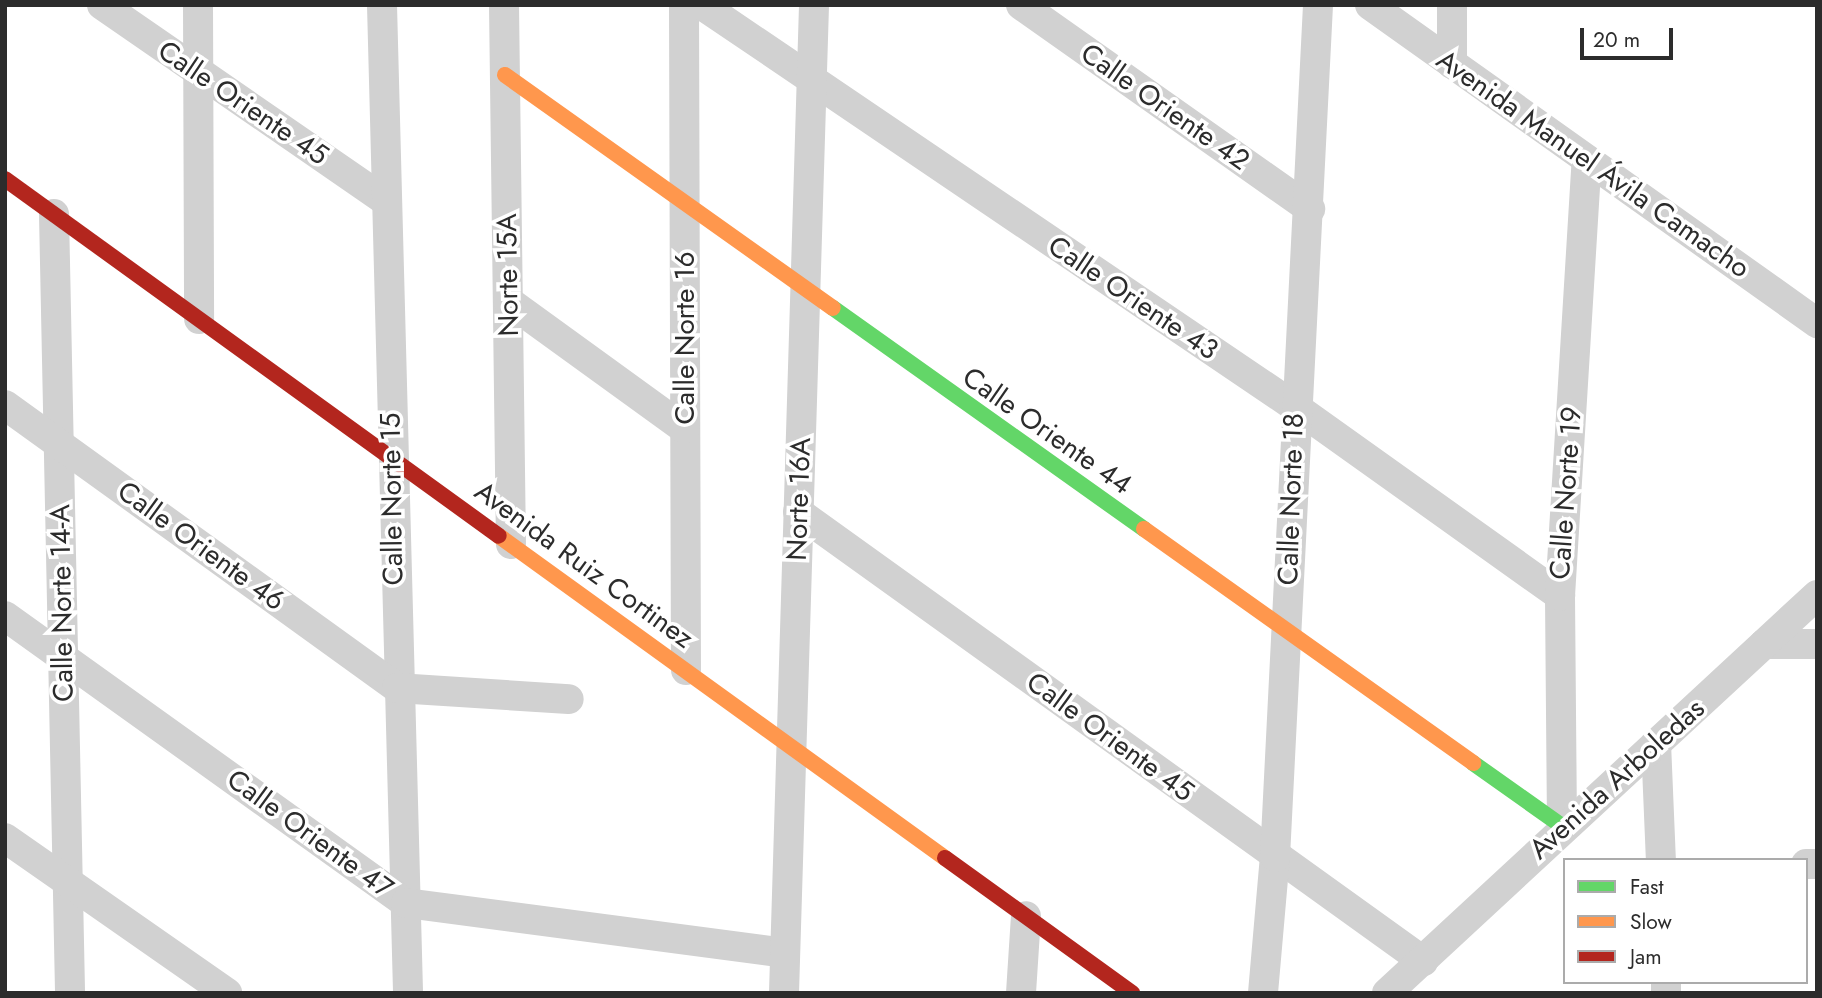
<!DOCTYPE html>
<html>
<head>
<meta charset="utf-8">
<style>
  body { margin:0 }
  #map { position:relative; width:1822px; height:998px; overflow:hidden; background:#fff; font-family:Jost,sans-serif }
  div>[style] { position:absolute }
  .street>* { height:30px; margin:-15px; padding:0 15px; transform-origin:15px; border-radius:15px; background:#d1d1d1 }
  .fast>* { height:16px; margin:-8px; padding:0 8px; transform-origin:8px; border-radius:8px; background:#63d668 }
  .slow>* { height:16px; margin:-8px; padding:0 8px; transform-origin:8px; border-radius:8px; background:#ff974d }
  .jam>* { height:16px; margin:-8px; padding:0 8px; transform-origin:8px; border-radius:8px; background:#b3261e }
  span { translate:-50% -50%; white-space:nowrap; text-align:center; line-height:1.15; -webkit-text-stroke:7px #fff; paint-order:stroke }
  .street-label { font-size:28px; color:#2c2c2c }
  .frame { position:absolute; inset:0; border:7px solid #2c2c2c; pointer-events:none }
  .legend { position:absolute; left:1563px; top:858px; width:245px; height:126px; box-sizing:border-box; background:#fff; border:2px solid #ababab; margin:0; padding:9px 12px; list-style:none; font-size:21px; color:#2c2c2c }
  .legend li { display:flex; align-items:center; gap:14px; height:35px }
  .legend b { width:35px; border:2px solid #ababab }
  .scale { position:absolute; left:1580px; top:28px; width:93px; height:32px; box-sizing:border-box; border:4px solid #2c2c2c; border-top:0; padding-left:9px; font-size:21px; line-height:24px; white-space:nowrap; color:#2c2c2c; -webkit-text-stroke:5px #fff; paint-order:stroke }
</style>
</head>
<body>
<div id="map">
  <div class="street">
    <div style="left:102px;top:5px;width:344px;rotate:34.6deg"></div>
    <div style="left:198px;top:5px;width:314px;rotate:89.8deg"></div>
    <div style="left:382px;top:5px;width:988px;rotate:88.49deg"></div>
    <div style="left:504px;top:5px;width:539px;rotate:89.26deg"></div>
    <div style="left:684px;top:5px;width:665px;rotate:89.83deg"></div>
    <div style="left:702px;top:5px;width:715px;rotate:34.11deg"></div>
    <div style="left:1294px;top:406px;width:327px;rotate:35.5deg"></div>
    <div style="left:1021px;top:5px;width:354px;rotate:35.2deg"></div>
    <div style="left:1370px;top:5px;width:549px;rotate:35.43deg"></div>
    <div style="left:1452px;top:5px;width:59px;rotate:90deg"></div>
    <div style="left:54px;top:214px;width:779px;rotate:88.82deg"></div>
    <div style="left:508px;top:301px;width:218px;rotate:35.9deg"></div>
    <div style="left:5px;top:405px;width:483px;rotate:35.8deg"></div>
    <div style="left:397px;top:688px;width:172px;rotate:3.7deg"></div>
    <div style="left:798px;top:512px;width:770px;rotate:35.69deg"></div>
    <div style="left:5px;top:616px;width:493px;rotate:35.6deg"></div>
    <div style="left:406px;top:903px;width:382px;rotate:7.5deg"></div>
    <div style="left:1764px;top:644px;width:53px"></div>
    <div style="left:1656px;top:743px;width:117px;rotate:87.6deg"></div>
    <div style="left:1562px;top:826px;width:230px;rotate:-90.5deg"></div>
    <div style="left:1560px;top:596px;width:437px;rotate:-86.5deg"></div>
    <div style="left:5px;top:838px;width:271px;rotate:34.9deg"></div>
    <div style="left:1806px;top:864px;width:11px"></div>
    <div style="left:1666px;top:982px;width:11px;rotate:90deg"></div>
    <div style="left:784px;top:993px;width:988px;rotate:-88.26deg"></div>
    <div style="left:1021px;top:993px;width:77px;rotate:-86.3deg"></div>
    <div style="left:1263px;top:993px;width:137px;rotate:-85deg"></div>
    <div style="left:1275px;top:857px;width:853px;rotate:-87.11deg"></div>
    <div style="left:1387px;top:993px;width:586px;rotate:-42.79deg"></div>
  </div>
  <div class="fast">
    <div style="left:833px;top:308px;width:382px;rotate:35.4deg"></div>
    <div style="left:1473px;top:763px;width:109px;rotate:35.3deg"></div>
  </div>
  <div class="slow">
    <div style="left:505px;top:75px;width:402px;rotate:35.4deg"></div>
    <div style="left:1144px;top:529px;width:404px;rotate:35.4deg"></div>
    <div style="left:499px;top:536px;width:550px;rotate:35.83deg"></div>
  </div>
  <div class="jam">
    <div style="left:5px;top:179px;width:609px;rotate:35.85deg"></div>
    <div style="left:945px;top:858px;width:231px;rotate:35.8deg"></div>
  </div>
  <div class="street-label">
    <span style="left:243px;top:103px;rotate:34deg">Calle Oriente 45</span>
    <span style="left:1165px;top:107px;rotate:35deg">Calle Oriente 42</span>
    <span style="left:1593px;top:164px;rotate:35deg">Avenida Manuel Ávila Camacho</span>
    <span style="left:508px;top:275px;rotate:-91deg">Norte 15A</span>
    <span style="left:1133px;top:298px;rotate:34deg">Calle Oriente 43</span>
    <span style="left:685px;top:338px;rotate:-90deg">Calle Norte 16</span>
    <span style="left:1047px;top:431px;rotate:35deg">Calle Oriente 44</span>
    <span style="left:1566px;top:493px;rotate:-86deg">Calle Norte 19</span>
    <span style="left:392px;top:499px;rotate:-91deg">Calle Norte 15</span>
    <span style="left:799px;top:499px;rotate:-88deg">Norte 16A</span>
    <span style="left:1291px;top:499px;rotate:-88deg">Calle Norte 18</span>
    <span style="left:201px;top:546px;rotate:36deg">Calle Oriente 46</span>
    <span style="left:584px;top:565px;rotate:36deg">Avenida Ruiz Cortinez</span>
    <span style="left:62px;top:603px;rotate:-91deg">Calle Norte 14-A</span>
    <span style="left:1110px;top:737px;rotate:36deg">Calle Oriente 45</span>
    <span style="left:1617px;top:779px;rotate:-42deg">Avenida Arboledas</span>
    <span style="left:310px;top:834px;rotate:36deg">Calle Oriente 47</span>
  </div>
  <div class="frame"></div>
  <ul class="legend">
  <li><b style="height:9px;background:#63d668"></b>Fast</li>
  <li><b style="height:9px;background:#ff974d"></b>Slow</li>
  <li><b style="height:9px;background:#b3261e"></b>Jam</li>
  </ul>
  <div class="scale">20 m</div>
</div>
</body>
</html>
